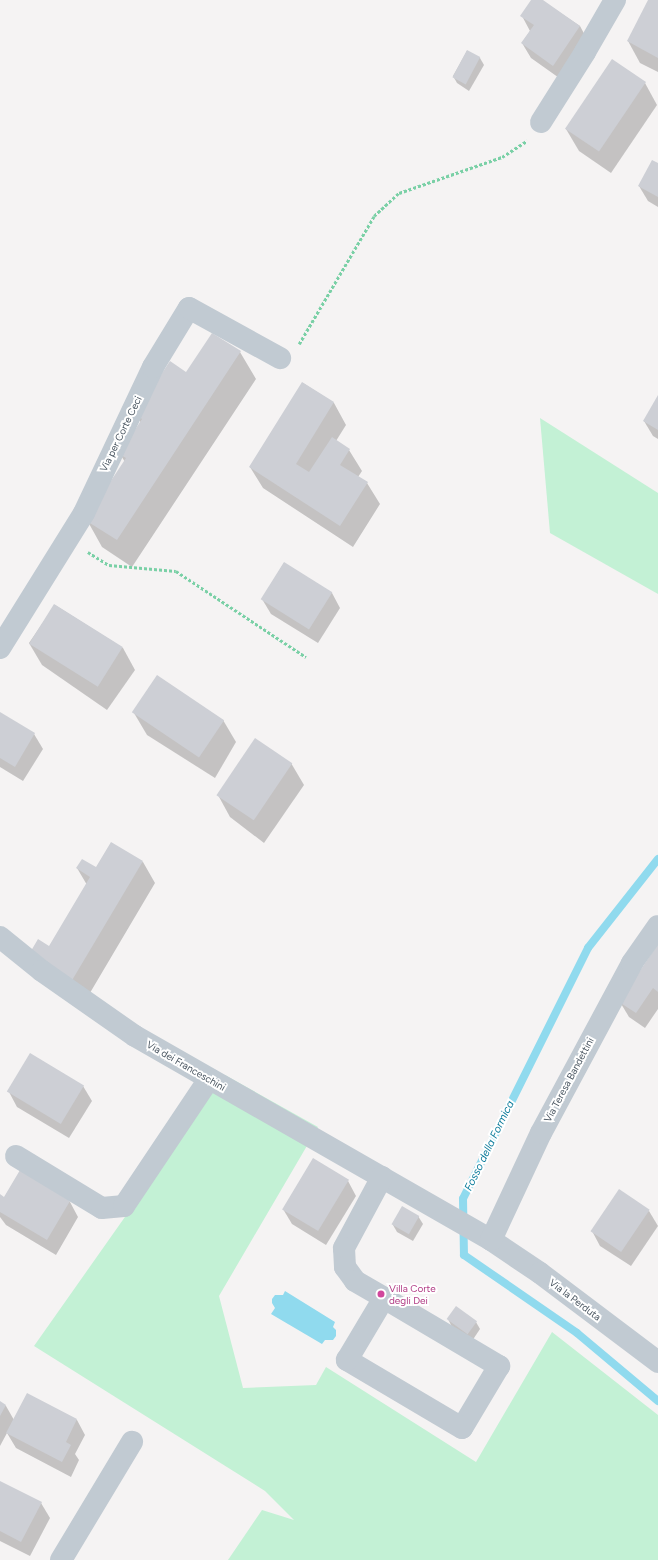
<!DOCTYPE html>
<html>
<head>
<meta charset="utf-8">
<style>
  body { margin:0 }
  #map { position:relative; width:658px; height:1560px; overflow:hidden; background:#f5f3f3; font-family:Figtree,sans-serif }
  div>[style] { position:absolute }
  .green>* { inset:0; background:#c3f1d5 }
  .water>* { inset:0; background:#90daee }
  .shadow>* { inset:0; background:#0003 }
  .stream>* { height:8px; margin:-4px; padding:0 4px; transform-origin:4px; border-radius:4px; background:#90daee }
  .building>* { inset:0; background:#cdcfd5; transform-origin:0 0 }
  .path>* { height:2.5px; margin-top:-1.25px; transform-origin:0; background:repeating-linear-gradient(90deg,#7ad0a6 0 3px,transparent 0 5px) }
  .minor>* { height:22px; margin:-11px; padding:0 11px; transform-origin:11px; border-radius:11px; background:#c1cad2 }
  .dots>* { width:11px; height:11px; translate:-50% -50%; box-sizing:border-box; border:2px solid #fff; border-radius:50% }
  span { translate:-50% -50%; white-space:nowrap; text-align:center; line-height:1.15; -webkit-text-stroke:4px #fff; paint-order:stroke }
  .street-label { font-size:10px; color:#4a5661 }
  .hotel-label { font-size:10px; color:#b23c85 }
  .left { translate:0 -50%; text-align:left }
  .water-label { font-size:11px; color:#0c7c9b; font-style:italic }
</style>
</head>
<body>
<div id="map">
  <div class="green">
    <div style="clip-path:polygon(540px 418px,658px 493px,658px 594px,550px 533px)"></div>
    <div style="clip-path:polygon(225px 1075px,318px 1127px,219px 1296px,243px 1388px,316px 1385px,326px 1367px,476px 1462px,552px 1332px,658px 1415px,658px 1560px,228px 1560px,262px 1510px,294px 1520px,265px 1491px,34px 1346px)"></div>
  </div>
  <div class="water">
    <div style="clip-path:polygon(285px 1291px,335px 1322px,333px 1327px,336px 1330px,336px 1336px,333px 1340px,325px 1340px,322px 1344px,271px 1314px,275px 1308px,272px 1303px,272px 1299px,275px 1295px,283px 1295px)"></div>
  </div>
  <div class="shadow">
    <div style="clip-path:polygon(533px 0,541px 0,580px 26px,588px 41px,562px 80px,531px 58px,522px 43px,530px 31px,522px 16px)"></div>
    <div style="clip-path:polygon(649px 0,658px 0,658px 72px,640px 63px,628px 41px)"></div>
    <div style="clip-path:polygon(467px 51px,480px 58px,484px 65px,469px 91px,457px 83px,453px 76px)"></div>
    <div style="clip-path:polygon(645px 83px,657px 105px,611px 173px,579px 151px,566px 129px)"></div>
    <div style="clip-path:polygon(658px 165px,658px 207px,648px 201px,639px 186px)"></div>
    <div style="clip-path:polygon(240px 352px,256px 379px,132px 567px,102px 547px,87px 520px,125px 462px,120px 454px,141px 423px,136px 414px,186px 374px)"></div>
    <div style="clip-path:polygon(303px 383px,334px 403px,346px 425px,336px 441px,349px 450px,362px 471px,358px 477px,367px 483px,380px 504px,353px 547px,263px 488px,250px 467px)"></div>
    <div style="clip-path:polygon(658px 397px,658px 439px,653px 436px,644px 421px)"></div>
    <div style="clip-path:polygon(284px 563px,332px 593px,340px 608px,318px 643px,271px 614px,262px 599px)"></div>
    <div style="clip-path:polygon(55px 605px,123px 648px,135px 670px,107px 710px,42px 665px,29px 643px)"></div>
    <div style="clip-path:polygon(0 713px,34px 734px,43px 749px,23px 781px,0 767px)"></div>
    <div style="clip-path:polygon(134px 713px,223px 720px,236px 742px,215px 778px,147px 735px)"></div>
    <div style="clip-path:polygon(291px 763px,304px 785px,264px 843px,230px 817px,218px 795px)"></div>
    <div style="clip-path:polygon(143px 862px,155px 883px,84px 1003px,50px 948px,87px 885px,77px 868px,97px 868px)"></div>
    <div style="clip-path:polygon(658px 945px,658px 1009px,645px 1028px,629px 1017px,620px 1002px)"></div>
    <div style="clip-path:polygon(83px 1086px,92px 1101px,69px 1138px,17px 1107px,9px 1092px)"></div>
    <div style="clip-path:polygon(20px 1172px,70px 1202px,78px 1217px,56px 1255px,6px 1225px,0 1217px,0 1196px,4px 1198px)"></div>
    <div style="clip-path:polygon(348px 1181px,356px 1196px,326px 1245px,292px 1224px,283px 1209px)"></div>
    <div style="clip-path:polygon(649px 1211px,658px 1226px,631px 1266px,600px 1246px,592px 1231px)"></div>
    <div style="clip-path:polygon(418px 1216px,423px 1224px,413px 1241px,397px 1232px,393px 1225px)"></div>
    <div style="clip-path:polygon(448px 1319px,476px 1322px,480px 1329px,472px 1341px,452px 1327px)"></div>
    <div style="clip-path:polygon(0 1403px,6px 1406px,14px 1420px,77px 1420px,85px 1435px,75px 1454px,79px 1460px,71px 1477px,16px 1448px,7px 1433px,0 1446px)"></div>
    <div style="clip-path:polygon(0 1482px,41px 1503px,50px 1518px,30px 1556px,0 1541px)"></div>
  </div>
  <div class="stream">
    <div style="left:658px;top:859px;width:113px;rotate:128.2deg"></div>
    <div style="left:588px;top:948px;width:280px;rotate:116.5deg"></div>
    <div style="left:463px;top:1199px;width:56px;rotate:89deg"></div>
    <div style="left:464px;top:1255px;width:137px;rotate:34.6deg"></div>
    <div style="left:577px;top:1333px;width:106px;rotate:40deg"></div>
  </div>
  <div class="building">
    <div style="clip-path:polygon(531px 0,543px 0,580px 26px,553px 66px,521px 43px,534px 25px,520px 16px)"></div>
    <div style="clip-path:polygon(648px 0,658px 0,658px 58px,627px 41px)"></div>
    <div style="left:467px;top:50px;width:15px;height:31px;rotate:28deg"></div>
    <div style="left:612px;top:59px;width:41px;height:84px;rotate:34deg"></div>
    <div style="clip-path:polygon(652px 160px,658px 163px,658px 197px,638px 186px)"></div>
    <div style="clip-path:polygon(212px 333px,241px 351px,117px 540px,85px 520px,126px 458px,119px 454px,142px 419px,135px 414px,170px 361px,186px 372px)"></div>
    <div style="clip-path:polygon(302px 382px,334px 402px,296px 464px,309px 472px,332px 437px,350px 449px,340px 465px,368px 482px,340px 526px,249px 467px)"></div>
    <div style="clip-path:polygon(658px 395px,658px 430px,643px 421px)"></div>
    <div style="left:284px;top:562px;width:57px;height:44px;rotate:32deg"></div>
    <div style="left:54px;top:604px;width:81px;height:47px;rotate:32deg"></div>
    <div style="left:157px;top:675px;width:81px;height:45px;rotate:34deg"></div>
    <div style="clip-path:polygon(0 712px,35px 733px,15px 767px,0 758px)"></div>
    <div style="left:255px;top:738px;width:45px;height:69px;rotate:34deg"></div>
    <div style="clip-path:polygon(111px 842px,143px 861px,71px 982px,28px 956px,38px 939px,49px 946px,90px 877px,76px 868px,82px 859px,96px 867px)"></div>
    <div style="clip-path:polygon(658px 944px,658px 992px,653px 988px,636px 1013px,619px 1002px)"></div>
    <div style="left:30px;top:1053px;width:63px;height:45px;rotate:31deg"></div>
    <div style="left:313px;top:1158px;width:42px;height:60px;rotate:31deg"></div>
    <div style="clip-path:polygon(20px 1170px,70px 1201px,47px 1240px,0 1212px,0 1194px,4px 1197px)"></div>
    <div style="left:619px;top:1189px;width:37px;height:51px;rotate:34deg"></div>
    <div style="left:402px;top:1206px;width:20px;height:21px;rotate:30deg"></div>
    <div style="left:456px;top:1306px;width:26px;height:16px;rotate:36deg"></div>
    <div style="clip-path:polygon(27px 1393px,77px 1419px,66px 1442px,71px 1445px,62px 1462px,6px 1433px)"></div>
    <div style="clip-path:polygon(0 1401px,6px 1405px,0 1416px)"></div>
    <div style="clip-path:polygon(0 1481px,42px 1502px,21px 1542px,0 1531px)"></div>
  </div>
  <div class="path">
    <div style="left:299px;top:344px;width:148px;rotate:-59.6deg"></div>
    <div style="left:374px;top:216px;width:34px;rotate:-43deg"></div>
    <div style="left:399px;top:193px;width:109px;rotate:-19.3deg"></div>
    <div style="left:502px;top:157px;width:30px;rotate:-33deg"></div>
    <div style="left:88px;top:552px;width:25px;rotate:32deg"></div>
    <div style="left:109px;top:565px;width:67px;rotate:5.1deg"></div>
    <div style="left:176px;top:571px;width:156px;rotate:33.5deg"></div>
  </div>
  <div class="minor">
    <div style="left:541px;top:122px;width:83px;rotate:-57.8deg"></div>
    <div style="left:585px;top:52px;width:60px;rotate:-60deg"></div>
    <div style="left:0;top:648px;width:159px;rotate:-58.1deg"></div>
    <div style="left:84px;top:513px;width:161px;rotate:-64.7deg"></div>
    <div style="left:153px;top:367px;width:69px;rotate:-58.6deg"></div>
    <div style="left:189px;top:308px;width:104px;rotate:28.8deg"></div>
    <div style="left:0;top:937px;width:54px;rotate:39deg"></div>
    <div style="left:42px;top:971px;width:113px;rotate:35deg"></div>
    <div style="left:135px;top:1036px;width:410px;rotate:29.8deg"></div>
    <div style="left:491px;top:1240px;width:59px;rotate:34deg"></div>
    <div style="left:540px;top:1273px;width:148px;rotate:37deg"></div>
    <div style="left:16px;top:1156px;width:100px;rotate:31.2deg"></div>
    <div style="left:102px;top:1208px;width:22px;rotate:-5deg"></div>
    <div style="left:124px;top:1206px;width:153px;rotate:-56.2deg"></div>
    <div style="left:382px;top:1177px;width:81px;rotate:118.2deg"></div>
    <div style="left:344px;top:1248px;width:19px;rotate:87deg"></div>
    <div style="left:345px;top:1267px;width:17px;rotate:54deg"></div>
    <div style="left:355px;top:1281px;width:34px;rotate:30deg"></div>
    <div style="left:384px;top:1298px;width:134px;rotate:30.6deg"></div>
    <div style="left:499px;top:1366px;width:72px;rotate:120.8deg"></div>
    <div style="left:462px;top:1428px;width:134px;rotate:-149.4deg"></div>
    <div style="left:347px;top:1360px;width:72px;rotate:-59.2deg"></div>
    <div style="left:491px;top:1240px;width:118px;rotate:-65deg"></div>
    <div style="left:541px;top:1133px;width:193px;rotate:-61.8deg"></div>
    <div style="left:632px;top:963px;width:45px;rotate:-54.9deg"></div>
    <div style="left:61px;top:1560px;width:138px;rotate:-59deg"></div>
  </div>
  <div class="dots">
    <div style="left:381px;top:1294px;background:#d1479c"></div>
  </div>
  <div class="street-label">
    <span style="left:121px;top:434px;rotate:-64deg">Via per Corte Ceci</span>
    <span style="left:186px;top:1066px;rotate:30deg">Via dei Franceschini</span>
    <span style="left:569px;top:1080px;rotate:-62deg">Via Teresa Bandettini</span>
    <span style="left:575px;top:1300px;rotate:37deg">Via la Perduta</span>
  </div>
  <div class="hotel-label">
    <span class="left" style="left:389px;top:1294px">Villa Corte<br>degli Dei</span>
  </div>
  <div class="water-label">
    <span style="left:490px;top:1146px;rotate:-64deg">Fosso della Formica</span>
  </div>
</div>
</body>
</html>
